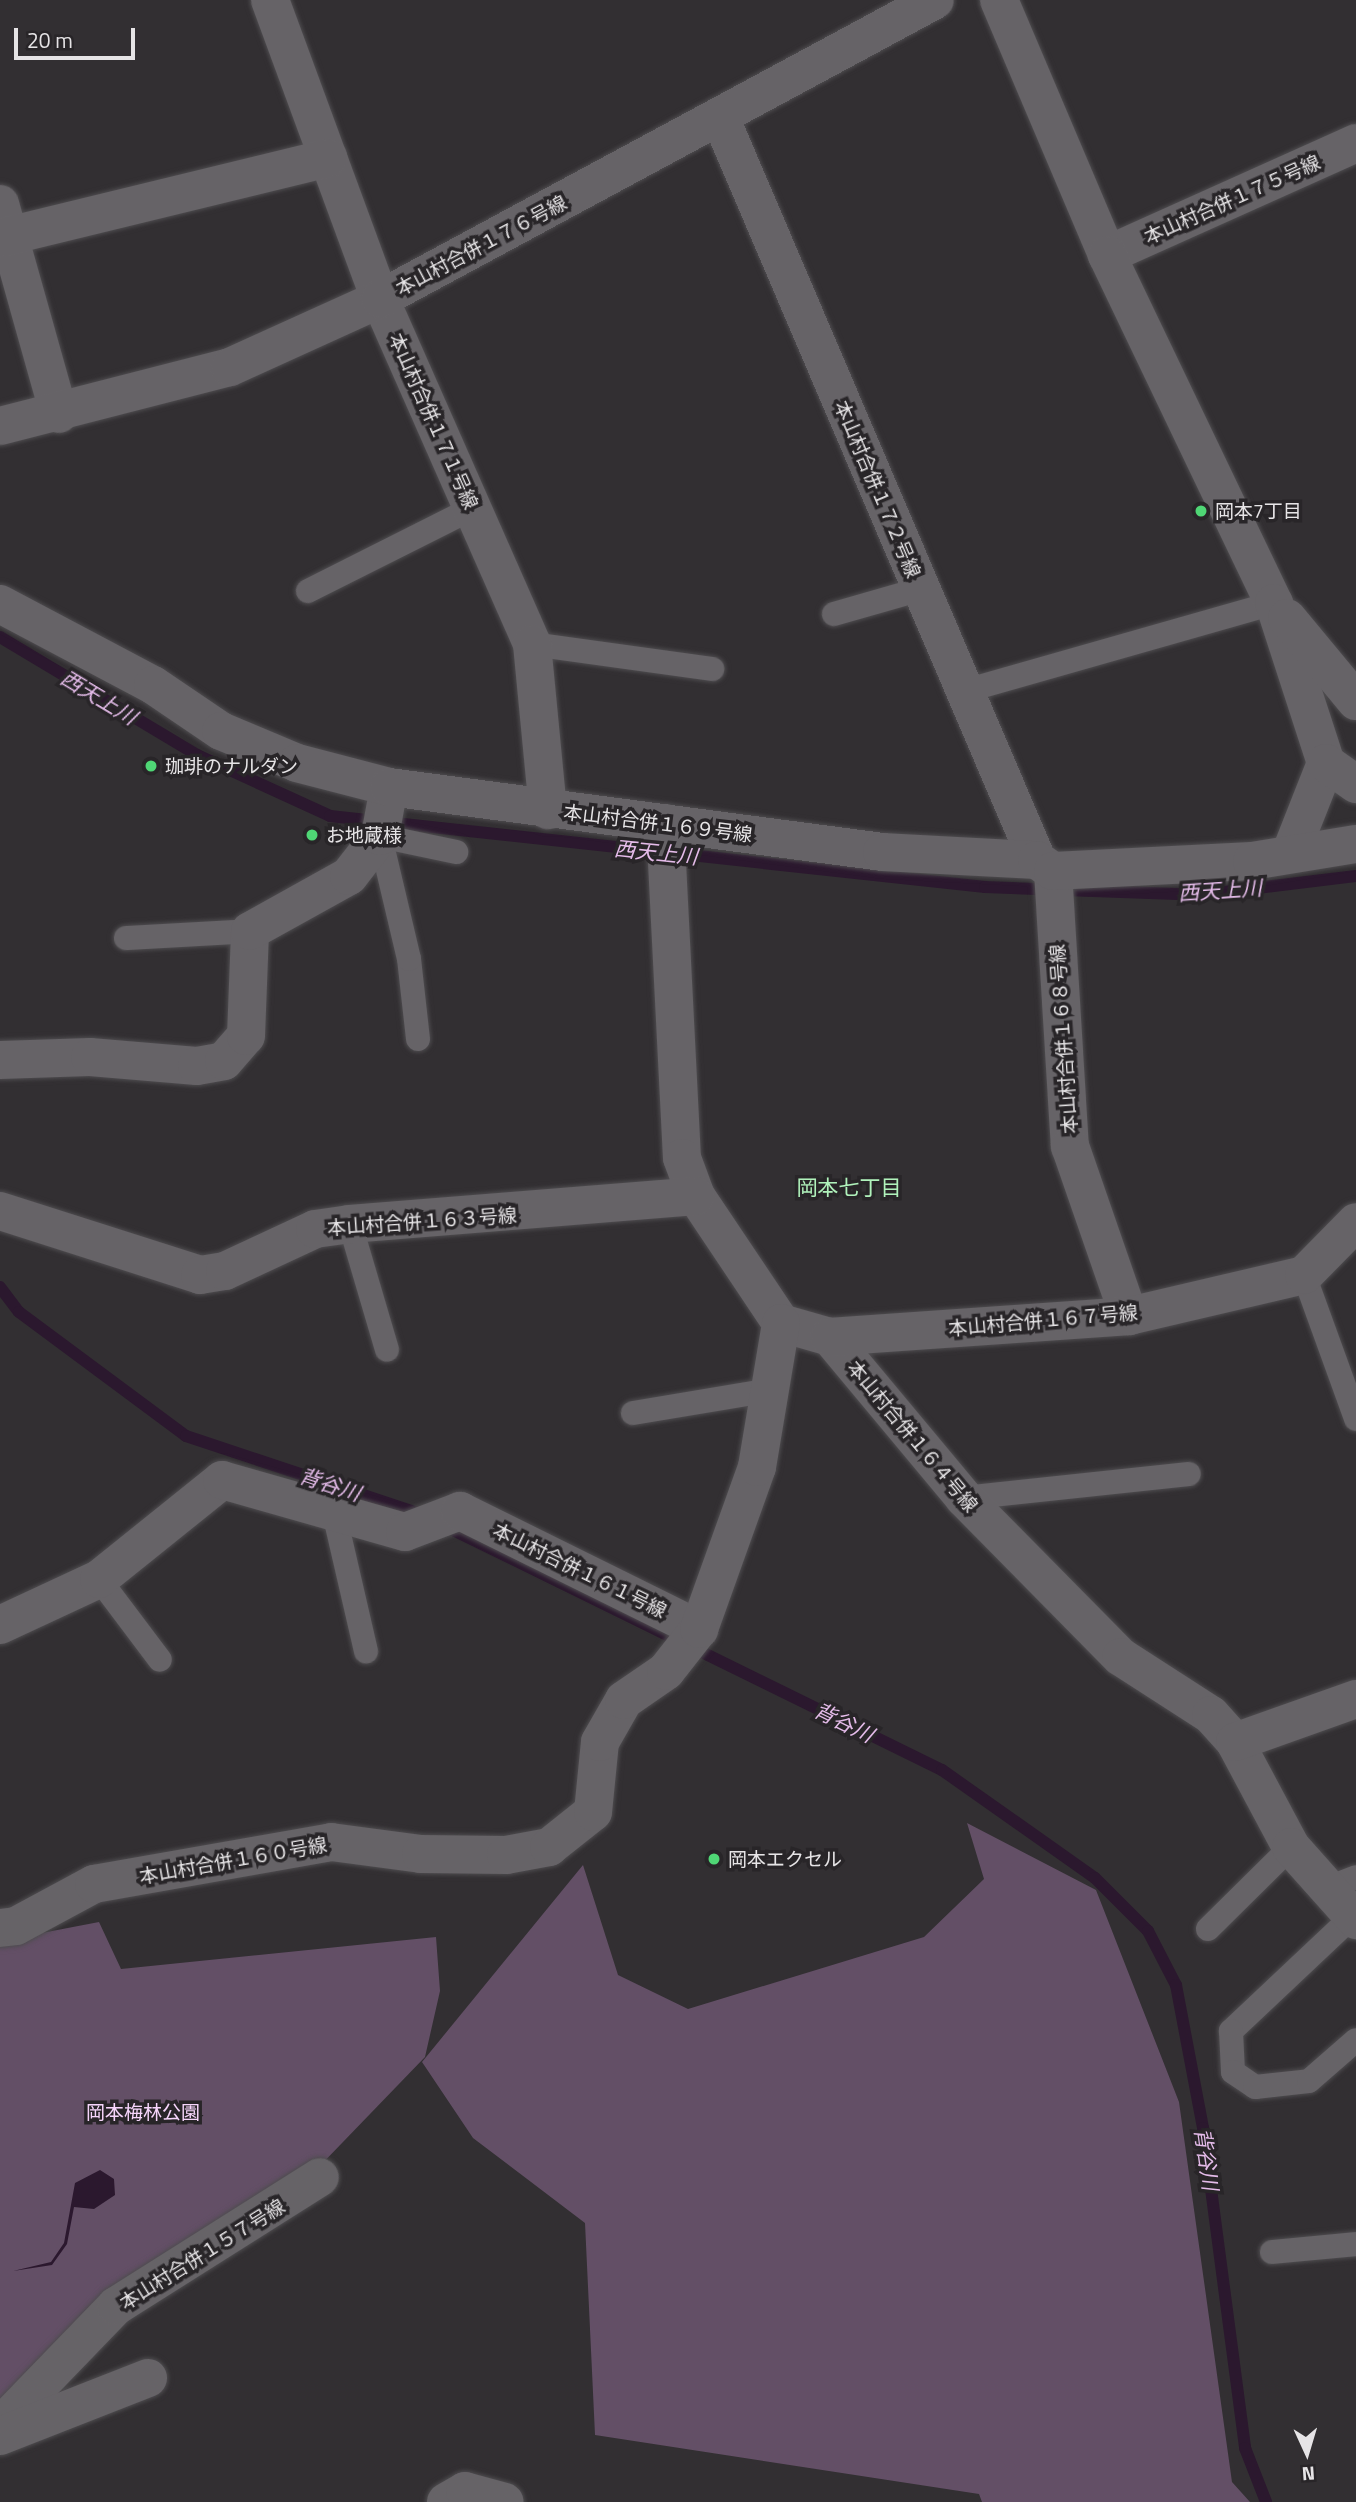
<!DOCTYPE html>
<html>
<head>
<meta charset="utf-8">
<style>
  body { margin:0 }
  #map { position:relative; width:1356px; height:2502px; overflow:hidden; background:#322f32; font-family:"Titillium Web","Noto Sans JP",sans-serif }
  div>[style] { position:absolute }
  .green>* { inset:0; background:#634f66 }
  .water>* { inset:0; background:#2b182e }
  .stream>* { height:12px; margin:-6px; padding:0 6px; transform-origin:6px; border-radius:6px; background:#2b182e }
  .roads { filter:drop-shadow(0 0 2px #4e4c4f) drop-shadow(0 0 2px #4e4c4f) }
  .service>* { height:24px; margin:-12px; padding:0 12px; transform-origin:12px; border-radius:12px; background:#666367 }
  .minor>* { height:38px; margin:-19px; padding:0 19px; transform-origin:19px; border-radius:19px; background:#666367 }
  .tertiary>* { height:38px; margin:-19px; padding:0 19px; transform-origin:19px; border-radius:19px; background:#666367 }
  .dots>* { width:19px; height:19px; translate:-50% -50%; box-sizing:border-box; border:4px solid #282528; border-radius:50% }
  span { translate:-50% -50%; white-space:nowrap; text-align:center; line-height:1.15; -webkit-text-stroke:7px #282528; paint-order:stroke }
  .street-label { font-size:19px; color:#e6e4e6 }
  .poi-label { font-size:19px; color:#e6e4e6 }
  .left { translate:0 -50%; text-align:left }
  .park-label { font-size:19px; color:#f6d5fb }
  .water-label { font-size:21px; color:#e4bbe9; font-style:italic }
  .neighbourhood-label { font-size:21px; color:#b0f2bb }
  .north { position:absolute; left:1272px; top:2418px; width:70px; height:70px; -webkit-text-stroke:5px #282528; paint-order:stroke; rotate:176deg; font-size:19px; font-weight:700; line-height:28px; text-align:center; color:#e6e4e6 }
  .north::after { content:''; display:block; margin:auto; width:24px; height:32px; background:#e6e4e6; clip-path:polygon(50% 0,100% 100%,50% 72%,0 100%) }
  .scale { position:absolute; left:14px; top:28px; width:121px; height:32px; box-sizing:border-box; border:4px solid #e6e4e6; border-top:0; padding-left:9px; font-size:21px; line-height:24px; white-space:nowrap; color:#e6e4e6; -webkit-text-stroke:5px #282528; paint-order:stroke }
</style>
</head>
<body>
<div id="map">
  <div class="green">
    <div style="clip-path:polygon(967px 1823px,1096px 1890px,1179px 2102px,1232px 2482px,1250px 2502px,982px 2502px,979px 2494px,595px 2435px,585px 2223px,473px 2138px,422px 2062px,583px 1865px,618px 1975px,688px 2009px,924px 1937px,984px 1879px)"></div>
    <div style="clip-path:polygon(99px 1922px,121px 1969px,436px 1937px,440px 1991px,425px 2057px,315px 2171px,0 2410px,0 1941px)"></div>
  </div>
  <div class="water">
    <div style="clip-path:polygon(100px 2170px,114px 2179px,115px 2195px,94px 2209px,74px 2207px,67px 2244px,52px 2265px,13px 2271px,51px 2262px,64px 2243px,75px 2183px)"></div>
  </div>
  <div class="stream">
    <div style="left:0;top:637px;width:230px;rotate:30.9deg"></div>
    <div style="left:197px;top:755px;width:146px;rotate:24.6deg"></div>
    <div style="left:330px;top:816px;width:659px;rotate:6.19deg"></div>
    <div style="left:985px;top:887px;width:214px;rotate:2.1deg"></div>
    <div style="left:1199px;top:895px;width:158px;rotate:-6.9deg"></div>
    <div style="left:0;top:1287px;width:31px;rotate:53deg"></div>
    <div style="left:19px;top:1312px;width:208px;rotate:36.6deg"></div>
    <div style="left:186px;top:1436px;width:250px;rotate:18.4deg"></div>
    <div style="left:443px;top:1525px;width:556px;rotate:26.15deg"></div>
    <div style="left:942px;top:1770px;width:187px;rotate:35.2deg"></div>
    <div style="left:1095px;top:1878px;width:75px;rotate:45deg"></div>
    <div style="left:1148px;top:1931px;width:61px;rotate:62.6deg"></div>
    <div style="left:1176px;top:1985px;width:146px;rotate:79.3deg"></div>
    <div style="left:1203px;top:2128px;width:323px;rotate:82.5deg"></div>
    <div style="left:1245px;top:2448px;width:58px;rotate:68.7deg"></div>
  </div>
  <div class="roads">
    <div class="service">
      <div style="left:308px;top:591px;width:185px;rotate:-26.7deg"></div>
      <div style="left:834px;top:614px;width:91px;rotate:-16deg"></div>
      <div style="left:532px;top:644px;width:182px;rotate:7.9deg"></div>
      <div style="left:965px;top:691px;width:321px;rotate:-15.9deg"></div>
      <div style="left:126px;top:938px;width:124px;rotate:-3.2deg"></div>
      <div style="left:418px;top:1039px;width:81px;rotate:-96.4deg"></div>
      <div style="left:409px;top:959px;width:126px;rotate:-103.3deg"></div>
      <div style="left:380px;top:836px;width:78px;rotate:11.9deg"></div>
      <div style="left:350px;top:1224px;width:131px;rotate:73.6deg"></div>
      <div style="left:1304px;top:1275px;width:153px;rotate:70.1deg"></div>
      <div style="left:633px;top:1413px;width:139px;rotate:-9.5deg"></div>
      <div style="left:964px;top:1498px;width:226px;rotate:-6.1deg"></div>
      <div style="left:335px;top:1517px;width:138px;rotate:77deg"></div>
      <div style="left:99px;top:1579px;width:101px;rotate:53deg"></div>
      <div style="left:1328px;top:1888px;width:30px;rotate:-21deg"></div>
      <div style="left:1353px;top:1916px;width:168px;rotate:136.7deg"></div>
      <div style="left:1231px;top:2031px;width:41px;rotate:87.2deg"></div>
      <div style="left:1233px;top:2072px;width:27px;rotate:34deg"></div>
      <div style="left:1255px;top:2087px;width:54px;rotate:-6.3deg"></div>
      <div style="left:1309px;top:2081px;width:62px;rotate:-41.1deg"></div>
      <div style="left:1208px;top:1929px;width:117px;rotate:-44.7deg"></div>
      <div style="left:1272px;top:2252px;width:84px;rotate:-5.4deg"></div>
    </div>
    <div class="minor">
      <div style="left:270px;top:0;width:319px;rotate:69.8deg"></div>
      <div style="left:380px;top:299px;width:377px;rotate:66.2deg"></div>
      <div style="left:532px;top:644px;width:167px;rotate:84.5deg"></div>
      <div style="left:720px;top:117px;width:808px;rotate:66.89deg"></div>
      <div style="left:0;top:204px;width:218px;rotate:74.3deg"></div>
      <div style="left:0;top:238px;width:338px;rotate:-13.7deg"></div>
      <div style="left:1107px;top:255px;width:273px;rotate:-24.2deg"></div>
      <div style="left:0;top:426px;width:237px;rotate:-14.4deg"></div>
      <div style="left:230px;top:367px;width:165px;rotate:-24.4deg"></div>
      <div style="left:380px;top:299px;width:630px;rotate:-28.31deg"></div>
      <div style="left:665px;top:823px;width:335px;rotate:87.1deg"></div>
      <div style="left:682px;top:1158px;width:40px;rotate:69.8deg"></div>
      <div style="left:696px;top:1196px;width:153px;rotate:56.2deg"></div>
      <div style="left:781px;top:1323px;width:51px;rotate:15.9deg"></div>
      <div style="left:830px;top:1337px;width:209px;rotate:50.2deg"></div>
      <div style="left:964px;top:1498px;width:223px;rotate:45.4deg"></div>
      <div style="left:1121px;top:1657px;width:107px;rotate:32.8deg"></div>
      <div style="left:1211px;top:1715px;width:36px;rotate:48deg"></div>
      <div style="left:1235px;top:1742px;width:119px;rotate:61.9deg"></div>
      <div style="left:1291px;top:1847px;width:98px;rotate:48.3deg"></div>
      <div style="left:1053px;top:871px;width:276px;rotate:86.5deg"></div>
      <div style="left:1070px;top:1146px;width:180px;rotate:70.9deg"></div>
      <div style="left:0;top:1060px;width:90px;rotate:-1.9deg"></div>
      <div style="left:90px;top:1057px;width:107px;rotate:4.8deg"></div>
      <div style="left:197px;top:1066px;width:27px;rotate:-10deg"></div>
      <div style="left:224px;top:1061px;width:33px;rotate:-49deg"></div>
      <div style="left:246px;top:1036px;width:105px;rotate:-87.8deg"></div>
      <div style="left:250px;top:931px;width:113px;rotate:-29.1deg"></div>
      <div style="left:349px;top:876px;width:51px;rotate:-52.2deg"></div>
      <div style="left:380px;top:836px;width:50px;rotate:-79.6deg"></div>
      <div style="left:0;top:1211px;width:210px;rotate:17.7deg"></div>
      <div style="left:200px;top:1275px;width:25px;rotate:-9deg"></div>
      <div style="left:225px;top:1271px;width:99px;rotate:-25deg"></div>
      <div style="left:315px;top:1229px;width:35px;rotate:-8deg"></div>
      <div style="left:350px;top:1224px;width:347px;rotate:-4.6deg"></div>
      <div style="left:830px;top:1337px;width:300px;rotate:-4deg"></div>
      <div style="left:1129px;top:1316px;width:180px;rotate:-13.2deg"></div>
      <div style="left:1304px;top:1275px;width:74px;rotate:-45.5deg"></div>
      <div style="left:0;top:1625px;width:109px;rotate:-24.9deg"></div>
      <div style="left:99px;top:1579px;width:158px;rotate:-38.8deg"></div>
      <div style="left:222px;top:1480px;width:190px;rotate:15.9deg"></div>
      <div style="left:405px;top:1532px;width:59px;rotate:-20.9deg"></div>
      <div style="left:460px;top:1511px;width:267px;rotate:26.3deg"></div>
      <div style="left:1235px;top:1742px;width:128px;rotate:-19.6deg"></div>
      <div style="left:0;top:1928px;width:16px;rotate:-7deg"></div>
      <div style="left:16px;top:1926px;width:89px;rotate:-28.3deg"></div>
      <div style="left:94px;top:1884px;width:241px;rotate:-10deg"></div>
      <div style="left:331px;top:1842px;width:91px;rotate:7.6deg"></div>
      <div style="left:421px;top:1854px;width:85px;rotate:0.7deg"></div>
      <div style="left:506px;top:1855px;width:44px;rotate:-10.5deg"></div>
      <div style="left:549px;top:1847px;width:56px;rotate:-38.5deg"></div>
      <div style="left:593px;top:1812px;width:70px;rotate:-84.3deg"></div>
      <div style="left:600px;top:1742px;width:48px;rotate:-60.3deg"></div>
      <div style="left:624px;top:1700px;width:51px;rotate:-34.6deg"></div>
      <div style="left:666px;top:1671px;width:53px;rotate:-51.8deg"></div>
      <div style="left:699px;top:1629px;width:172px;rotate:-70.3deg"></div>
      <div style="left:757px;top:1467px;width:146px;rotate:-80.5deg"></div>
      <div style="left:0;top:2426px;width:167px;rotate:-46deg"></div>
      <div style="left:116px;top:2306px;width:241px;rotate:-32.3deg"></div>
      <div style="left:0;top:2436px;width:159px;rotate:-21.4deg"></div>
      <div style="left:446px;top:2502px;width:22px;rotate:-30deg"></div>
      <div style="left:465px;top:2491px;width:41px;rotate:15.4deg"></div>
    </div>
    <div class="tertiary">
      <div style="left:999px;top:0;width:277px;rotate:67deg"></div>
      <div style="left:1107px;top:255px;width:386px;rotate:64.4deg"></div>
      <div style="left:1274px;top:603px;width:168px;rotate:72deg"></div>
      <div style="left:1326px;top:763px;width:96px;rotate:111.5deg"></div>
      <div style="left:0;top:604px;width:173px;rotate:27.9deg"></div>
      <div style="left:153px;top:685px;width:82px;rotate:34.1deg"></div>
      <div style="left:221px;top:731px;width:82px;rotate:22.8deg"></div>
      <div style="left:297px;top:763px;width:95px;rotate:14.6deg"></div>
      <div style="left:389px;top:787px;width:497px;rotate:7.5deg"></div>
      <div style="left:882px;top:852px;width:155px;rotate:3deg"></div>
      <div style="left:1037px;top:860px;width:19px;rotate:35deg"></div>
      <div style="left:1053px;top:871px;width:199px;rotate:-2.9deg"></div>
      <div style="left:1252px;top:861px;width:105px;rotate:-9.3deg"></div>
      <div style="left:1287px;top:618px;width:108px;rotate:50.3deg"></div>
      <div style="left:1326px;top:763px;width:37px;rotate:35deg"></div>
    </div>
  </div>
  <div class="dots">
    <div style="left:1201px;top:511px;background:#4fd675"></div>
    <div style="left:151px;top:766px;background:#4fd675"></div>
    <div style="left:312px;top:835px;background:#4fd675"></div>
    <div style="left:714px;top:1859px;background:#4fd675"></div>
  </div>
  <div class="street-label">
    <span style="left:1232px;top:199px;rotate:-24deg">本山村合併１７５号線</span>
    <span style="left:481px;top:245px;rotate:-28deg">本山村合併１７６号線</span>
    <span style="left:434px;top:421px;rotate:66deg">本山村合併１７１号線</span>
    <span style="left:878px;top:489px;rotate:67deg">本山村合併１７２号線</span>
    <span style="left:658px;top:823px;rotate:7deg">本山村合併１６９号線</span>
    <span style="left:1063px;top:1039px;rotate:-94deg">本山村合併１６８号線</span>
    <span style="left:422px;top:1221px;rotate:-4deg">本山村合併１６３号線</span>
    <span style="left:1043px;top:1320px;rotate:-5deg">本山村合併１６７号線</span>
    <span style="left:913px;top:1436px;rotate:50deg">本山村合併１６４号線</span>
    <span style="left:580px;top:1570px;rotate:26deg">本山村合併１６１号線</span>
    <span style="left:233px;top:1860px;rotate:-10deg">本山村合併１６０号線</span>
    <span style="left:202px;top:2254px;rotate:-32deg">本山村合併１５７号線</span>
  </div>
  <div class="poi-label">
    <span class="left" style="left:1215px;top:511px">岡本7丁目</span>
    <span class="left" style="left:165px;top:766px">珈琲のナルダン</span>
    <span class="left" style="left:326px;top:835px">お地蔵様</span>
    <span class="left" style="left:728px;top:1859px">岡本エクセル</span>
  </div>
  <div class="park-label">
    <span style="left:143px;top:2112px">岡本梅林公園</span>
  </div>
  <div class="water-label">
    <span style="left:99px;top:697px;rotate:31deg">西天上川</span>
    <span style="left:656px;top:852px;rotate:6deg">西天上川</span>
    <span style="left:1220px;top:890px;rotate:-4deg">西天上川</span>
    <span style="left:330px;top:1484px;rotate:18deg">背谷川</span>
    <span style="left:844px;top:1722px;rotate:26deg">背谷川</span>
    <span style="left:1207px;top:2159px;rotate:82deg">背谷川</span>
  </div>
  <div class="neighbourhood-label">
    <span style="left:849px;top:1187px">岡本七丁目</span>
  </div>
  <div class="north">N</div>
  <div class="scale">20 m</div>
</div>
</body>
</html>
